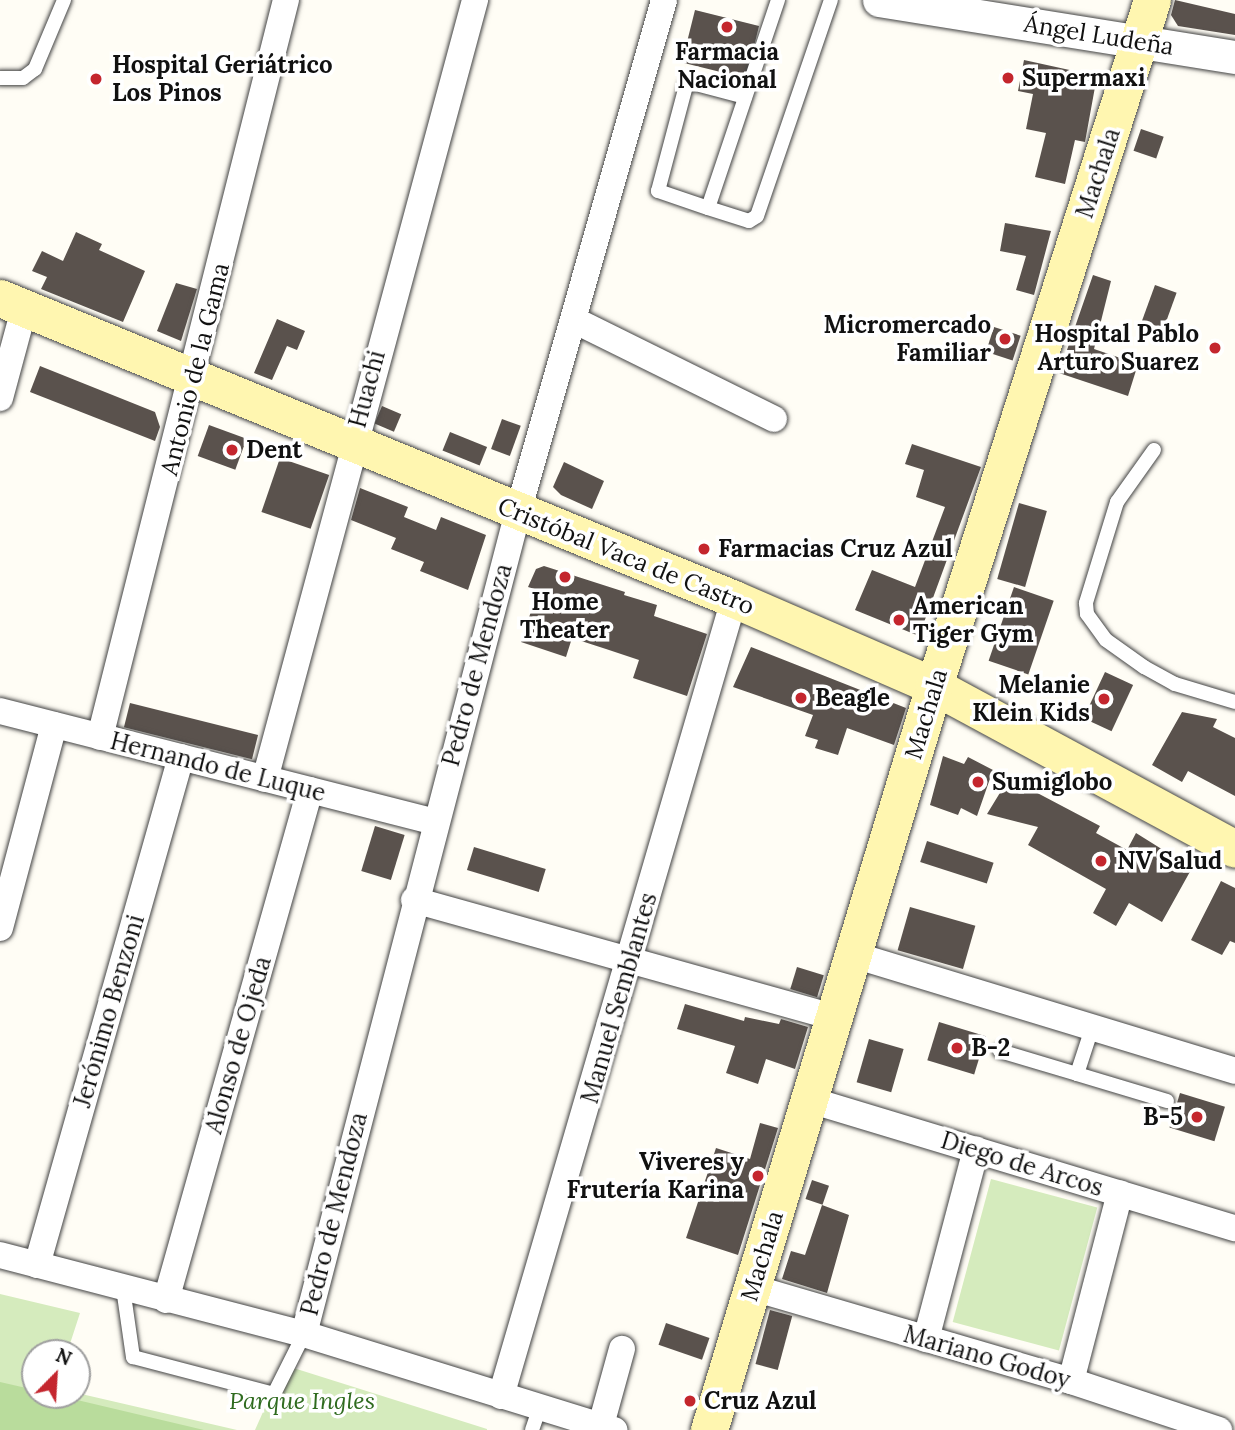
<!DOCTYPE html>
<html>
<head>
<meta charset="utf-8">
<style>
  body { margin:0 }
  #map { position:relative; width:1235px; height:1430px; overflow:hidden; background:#fffdf5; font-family:Lora,serif }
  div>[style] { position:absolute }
  .green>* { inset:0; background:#d5ebbd; transform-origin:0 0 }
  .forest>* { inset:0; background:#b9dc9c }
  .building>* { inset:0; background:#5a524d; transform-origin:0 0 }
  .roads { filter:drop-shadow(0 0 2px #444) drop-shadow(0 0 2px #444) }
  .service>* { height:14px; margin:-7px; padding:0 7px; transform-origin:7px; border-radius:7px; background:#fff }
  .minor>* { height:26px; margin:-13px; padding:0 13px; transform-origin:13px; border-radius:13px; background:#fff }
  .tertiary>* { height:33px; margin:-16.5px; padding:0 16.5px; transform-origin:16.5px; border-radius:16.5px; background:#fff }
  .secondary>* { height:37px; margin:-18.5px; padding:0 18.5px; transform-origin:18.5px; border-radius:18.5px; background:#fff6b0 }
  .dots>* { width:19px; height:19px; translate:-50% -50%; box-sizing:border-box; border:4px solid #fff; border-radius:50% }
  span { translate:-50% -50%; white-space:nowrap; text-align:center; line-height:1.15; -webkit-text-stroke:7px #fff; paint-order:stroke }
  .street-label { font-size:24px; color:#111 }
  .poi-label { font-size:24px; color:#111; font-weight:700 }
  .left { translate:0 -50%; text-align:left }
  .right { translate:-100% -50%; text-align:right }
  .park-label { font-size:24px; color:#2f6b1f; font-style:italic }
  .north { position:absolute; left:21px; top:1339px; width:70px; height:70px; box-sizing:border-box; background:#fff; border:2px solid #a0a0a0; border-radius:50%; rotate:24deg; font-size:19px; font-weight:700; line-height:28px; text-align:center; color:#111 }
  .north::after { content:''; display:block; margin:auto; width:24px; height:32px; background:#c4262e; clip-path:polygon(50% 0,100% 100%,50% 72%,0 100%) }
</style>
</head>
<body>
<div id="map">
  <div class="green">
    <div style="left:991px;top:1179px;width:110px;height:148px;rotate:15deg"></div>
    <div style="clip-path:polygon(0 1294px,80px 1313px,67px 1353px,35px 1353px,35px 1395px,77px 1393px,237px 1430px,0 1430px)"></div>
    <div style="clip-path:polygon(284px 1365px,487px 1429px,487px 1430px,255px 1430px)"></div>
  </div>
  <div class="forest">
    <div style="clip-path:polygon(0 1382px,35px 1390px,35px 1395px,56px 1395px,204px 1430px,0 1430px)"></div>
  </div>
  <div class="building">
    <div style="clip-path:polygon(1175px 0,1235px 14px,1235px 35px,1178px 26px,1171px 15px)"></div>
    <div style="left:695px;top:10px;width:66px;height:54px;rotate:14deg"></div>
    <div style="clip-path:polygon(1024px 60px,1097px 76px,1085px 142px,1075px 140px,1065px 184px,1035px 177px,1046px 133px,1026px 129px,1033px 94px,1018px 91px)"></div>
    <div style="left:1141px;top:129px;width:24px;height:23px;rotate:19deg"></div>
    <div style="clip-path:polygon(1005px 223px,1051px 231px,1034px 295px,1016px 290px,1026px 256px,1000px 251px)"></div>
    <div style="clip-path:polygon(76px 232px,102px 244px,99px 250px,145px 271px,123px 322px,41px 289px,47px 277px,32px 271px,42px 251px,63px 261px)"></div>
    <div style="clip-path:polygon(1093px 275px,1111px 281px,1094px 349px,1138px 364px,1128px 396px,1059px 373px)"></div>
    <div style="clip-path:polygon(176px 283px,197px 289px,181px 341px,157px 331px)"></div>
    <div style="left:1155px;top:285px;width:23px;height:38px;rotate:20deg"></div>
    <div style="clip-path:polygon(277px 319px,305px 331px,297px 350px,287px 346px,272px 380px,254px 373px)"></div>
    <div style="left:994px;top:327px;width:28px;height:26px;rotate:18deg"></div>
    <div style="clip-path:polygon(40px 366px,155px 412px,160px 427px,155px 441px,30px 392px)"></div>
    <div style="left:382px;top:406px;width:21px;height:19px;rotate:23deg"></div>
    <div style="left:502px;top:419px;width:20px;height:32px;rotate:20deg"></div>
    <div style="left:209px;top:425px;width:40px;height:33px;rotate:20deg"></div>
    <div style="left:450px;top:432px;width:40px;height:20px;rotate:22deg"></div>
    <div style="clip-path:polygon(912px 444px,981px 467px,919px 636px,855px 610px,872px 570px,915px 587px,945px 507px,916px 497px,924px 470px,905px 464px)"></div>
    <div style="left:280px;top:458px;width:52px;height:57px;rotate:19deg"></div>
    <div style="clip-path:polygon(564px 462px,604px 481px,592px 509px,561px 495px,553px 487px)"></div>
    <div style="clip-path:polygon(360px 488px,408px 507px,404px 517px,436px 530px,441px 517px,486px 535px,468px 590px,420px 571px,424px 562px,391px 549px,396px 538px,351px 520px)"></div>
    <div style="left:1019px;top:503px;width:29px;height:79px;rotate:16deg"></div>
    <div style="clip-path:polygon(544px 566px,625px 592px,624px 595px,657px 605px,654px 616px,707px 634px,687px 696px,633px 678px,639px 660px,606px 649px,572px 638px,566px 657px,521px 642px,538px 590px,528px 587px,536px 569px)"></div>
    <div style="left:1014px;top:587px;width:42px;height:78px;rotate:19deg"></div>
    <div style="clip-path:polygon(751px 647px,906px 708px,894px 745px,847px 728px,838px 755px,815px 748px,818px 740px,805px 736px,813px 715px,733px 687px)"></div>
    <div style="left:1105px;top:672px;width:31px;height:51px;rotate:25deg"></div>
    <div style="left:130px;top:703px;width:132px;height:25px;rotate:14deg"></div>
    <div style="clip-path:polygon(1182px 712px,1217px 719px,1213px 727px,1235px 738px,1235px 796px,1188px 771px,1182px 782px,1152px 765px)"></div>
    <div style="clip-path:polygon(943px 756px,964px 764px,968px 757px,993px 770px,977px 816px,961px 808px,958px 815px,930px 805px)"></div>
    <div style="clip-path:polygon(1009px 778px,1100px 826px,1096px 833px,1127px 850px,1136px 833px,1192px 868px,1162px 922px,1129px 903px,1116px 926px,1093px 913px,1106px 889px,1028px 845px,1038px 827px,987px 814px)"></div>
    <div style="left:375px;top:826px;width:31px;height:47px;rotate:17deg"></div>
    <div style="left:927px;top:841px;width:70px;height:22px;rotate:18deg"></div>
    <div style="left:474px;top:847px;width:75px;height:24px;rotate:17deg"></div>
    <div style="clip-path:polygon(1221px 881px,1235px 888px,1235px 943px,1230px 941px,1222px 955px,1191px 940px)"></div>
    <div style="left:910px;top:907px;width:68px;height:45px;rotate:16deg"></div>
    <div style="left:797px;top:967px;width:28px;height:23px;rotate:17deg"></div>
    <div style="clip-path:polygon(685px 1004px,744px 1021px,745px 1017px,779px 1024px,781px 1019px,808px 1027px,795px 1069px,766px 1059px,758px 1084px,726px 1073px,735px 1046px,677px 1029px)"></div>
    <div style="left:939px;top:1022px;width:49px;height:40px;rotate:17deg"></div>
    <div style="left:869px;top:1039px;width:36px;height:45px;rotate:16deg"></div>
    <div style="left:1180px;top:1093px;width:47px;height:36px;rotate:17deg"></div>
    <div style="clip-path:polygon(760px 1123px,778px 1128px,738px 1255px,686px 1238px,716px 1148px,750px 1159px)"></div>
    <div style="left:812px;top:1180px;width:18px;height:20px;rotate:19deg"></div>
    <div style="clip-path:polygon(822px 1205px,849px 1215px,827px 1293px,782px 1279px,791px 1251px,805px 1255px)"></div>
    <div style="left:770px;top:1310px;width:23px;height:56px;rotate:15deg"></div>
    <div style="left:666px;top:1323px;width:46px;height:23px;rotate:19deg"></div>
  </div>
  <div class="roads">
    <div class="service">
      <div style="left:778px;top:0;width:219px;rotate:108.6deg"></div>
      <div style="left:708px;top:208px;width:43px;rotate:17.6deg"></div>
      <div style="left:749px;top:221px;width:9px;rotate:-32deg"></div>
      <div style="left:757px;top:216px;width:228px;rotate:-71.1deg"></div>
      <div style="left:0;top:78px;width:23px"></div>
      <div style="left:23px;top:78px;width:15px;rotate:-37deg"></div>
      <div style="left:35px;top:69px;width:75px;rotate:-67.2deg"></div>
      <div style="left:708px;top:208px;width:53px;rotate:-161.2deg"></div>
      <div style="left:658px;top:191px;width:109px;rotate:-75.1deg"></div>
      <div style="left:686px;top:86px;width:7px;rotate:-27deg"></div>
      <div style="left:692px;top:83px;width:55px;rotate:14.8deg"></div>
      <div style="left:1154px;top:450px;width:64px;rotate:125.4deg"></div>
      <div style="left:1117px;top:502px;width:106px;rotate:107.1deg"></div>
      <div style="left:1086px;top:603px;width:11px;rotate:85deg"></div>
      <div style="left:1087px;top:614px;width:32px;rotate:54deg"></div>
      <div style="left:1106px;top:640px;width:47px;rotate:35.4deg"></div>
      <div style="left:1144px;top:667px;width:35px;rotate:29deg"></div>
      <div style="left:1175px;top:684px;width:63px;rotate:16.7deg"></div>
      <div style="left:1000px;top:1051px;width:80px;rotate:16.6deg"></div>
      <div style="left:1077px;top:1074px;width:48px;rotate:-71.9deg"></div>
      <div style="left:1077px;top:1074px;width:94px;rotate:16.7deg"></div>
      <div style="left:123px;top:1288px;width:70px;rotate:81.8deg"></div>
      <div style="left:133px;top:1357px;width:146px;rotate:14.7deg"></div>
      <div style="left:274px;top:1394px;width:67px;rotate:-63.4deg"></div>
      <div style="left:532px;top:1430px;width:24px;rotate:-71deg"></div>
    </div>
    <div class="minor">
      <div style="left:574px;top:320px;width:223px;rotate:26.3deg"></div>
      <div style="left:0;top:398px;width:92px;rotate:-74.9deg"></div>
      <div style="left:0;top:711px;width:449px;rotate:14.3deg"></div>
      <div style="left:100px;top:737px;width:760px;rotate:-75.84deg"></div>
      <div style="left:265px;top:779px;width:807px;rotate:-74.91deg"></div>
      <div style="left:414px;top:900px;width:438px;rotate:15.6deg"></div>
      <div style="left:0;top:928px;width:210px;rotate:-75.1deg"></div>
      <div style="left:854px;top:955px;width:398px;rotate:16.9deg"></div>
      <div style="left:810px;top:1100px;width:444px;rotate:16.8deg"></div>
      <div style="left:0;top:1255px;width:314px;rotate:14.6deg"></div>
      <div style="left:304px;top:1334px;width:325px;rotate:17.2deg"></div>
      <div style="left:37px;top:1265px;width:528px;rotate:-74.17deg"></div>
      <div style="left:753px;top:1288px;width:331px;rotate:16.3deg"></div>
      <div style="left:1071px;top:1381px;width:156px;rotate:18.3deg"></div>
      <div style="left:166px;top:1300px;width:530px;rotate:-74.23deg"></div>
      <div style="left:304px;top:1334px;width:849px;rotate:-75.41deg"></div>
      <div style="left:518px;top:512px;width:532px;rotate:-74.08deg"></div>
      <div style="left:926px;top:1339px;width:196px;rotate:-75.2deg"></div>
      <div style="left:1071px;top:1381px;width:194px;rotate:-75.4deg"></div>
      <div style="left:501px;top:1396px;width:830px;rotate:-73.7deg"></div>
      <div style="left:601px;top:1425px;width:79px;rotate:-74.6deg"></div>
    </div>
    <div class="tertiary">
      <div style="left:879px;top:0;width:361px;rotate:9.1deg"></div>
    </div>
    <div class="secondary">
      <div style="left:0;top:298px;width:793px;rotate:22.3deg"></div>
      <div style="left:734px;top:599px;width:218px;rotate:23.5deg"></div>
      <div style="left:934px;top:686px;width:342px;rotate:28.4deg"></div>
      <div style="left:709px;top:1430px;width:777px;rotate:-73.17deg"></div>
      <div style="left:934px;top:686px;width:720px;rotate:-72.37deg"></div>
    </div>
  </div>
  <div class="dots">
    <div style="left:727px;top:27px;background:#c4262e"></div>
    <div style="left:1008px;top:78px;background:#c4262e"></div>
    <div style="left:96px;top:79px;background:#c4262e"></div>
    <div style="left:1005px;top:339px;background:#c4262e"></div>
    <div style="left:1215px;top:348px;background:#c4262e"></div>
    <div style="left:232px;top:450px;background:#c4262e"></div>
    <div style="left:704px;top:549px;background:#c4262e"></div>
    <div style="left:565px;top:577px;background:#c4262e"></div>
    <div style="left:899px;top:620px;background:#c4262e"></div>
    <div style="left:801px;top:698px;background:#c4262e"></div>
    <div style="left:1104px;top:699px;background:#c4262e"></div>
    <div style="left:978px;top:782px;background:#c4262e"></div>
    <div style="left:1101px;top:861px;background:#c4262e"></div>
    <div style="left:957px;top:1048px;background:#c4262e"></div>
    <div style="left:1197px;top:1117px;background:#c4262e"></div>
    <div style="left:758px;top:1176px;background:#c4262e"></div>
    <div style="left:690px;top:1401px;background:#c4262e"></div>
  </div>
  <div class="street-label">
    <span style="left:1099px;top:35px;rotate:9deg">Ángel Ludeña</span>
    <span style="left:1098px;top:173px;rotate:-72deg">Machala</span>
    <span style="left:195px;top:369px;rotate:-76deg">Antonio de la Gama</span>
    <span style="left:367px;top:389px;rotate:-75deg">Huachi</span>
    <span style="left:626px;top:556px;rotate:22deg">Cristóbal Vaca de Castro</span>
    <span style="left:477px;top:665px;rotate:-75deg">Pedro de Mendoza</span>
    <span style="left:926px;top:714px;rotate:-73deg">Machala</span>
    <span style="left:218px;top:767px;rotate:14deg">Hernando de Luque</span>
    <span style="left:619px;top:998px;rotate:-74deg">Manuel Semblantes</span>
    <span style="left:109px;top:1011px;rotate:-74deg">Jerónimo Benzoni</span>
    <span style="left:238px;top:1045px;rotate:-74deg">Alonso de Ojeda</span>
    <span style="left:1022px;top:1164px;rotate:17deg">Diego de Arcos</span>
    <span style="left:334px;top:1214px;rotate:-76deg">Pedro de Mendoza</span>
    <span style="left:762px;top:1256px;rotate:-73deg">Machala</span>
    <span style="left:987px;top:1357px;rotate:16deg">Mariano Godoy</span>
  </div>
  <div class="poi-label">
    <span style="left:727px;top:66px">Farmacia<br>Nacional</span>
    <span class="left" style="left:112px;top:79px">Hospital Geriátrico<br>Los Pinos</span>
    <span class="left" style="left:1022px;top:78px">Supermaxi</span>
    <span class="right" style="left:991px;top:339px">Micromercado<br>Familiar</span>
    <span class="right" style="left:1199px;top:348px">Hospital Pablo<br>Arturo Suarez</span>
    <span class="left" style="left:246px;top:450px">Dent</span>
    <span class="left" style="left:718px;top:549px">Farmacias Cruz Azul</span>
    <span style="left:565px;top:616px">Home<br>Theater</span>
    <span class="left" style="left:913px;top:620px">American<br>Tiger Gym</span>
    <span class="right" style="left:1090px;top:699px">Melanie<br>Klein Kids</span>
    <span class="left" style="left:815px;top:698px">Beagle</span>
    <span class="left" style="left:992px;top:782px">Sumiglobo</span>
    <span class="left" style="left:1117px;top:861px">NV Salud</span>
    <span class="left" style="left:971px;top:1048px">B-2</span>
    <span class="right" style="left:1183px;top:1117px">B-5</span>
    <span class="right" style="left:744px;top:1176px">Viveres y<br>Frutería Karina</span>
    <span class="left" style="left:704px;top:1401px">Cruz Azul</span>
  </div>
  <div class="park-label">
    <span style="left:302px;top:1401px">Parque Ingles</span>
  </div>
  <div class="north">N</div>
</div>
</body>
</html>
